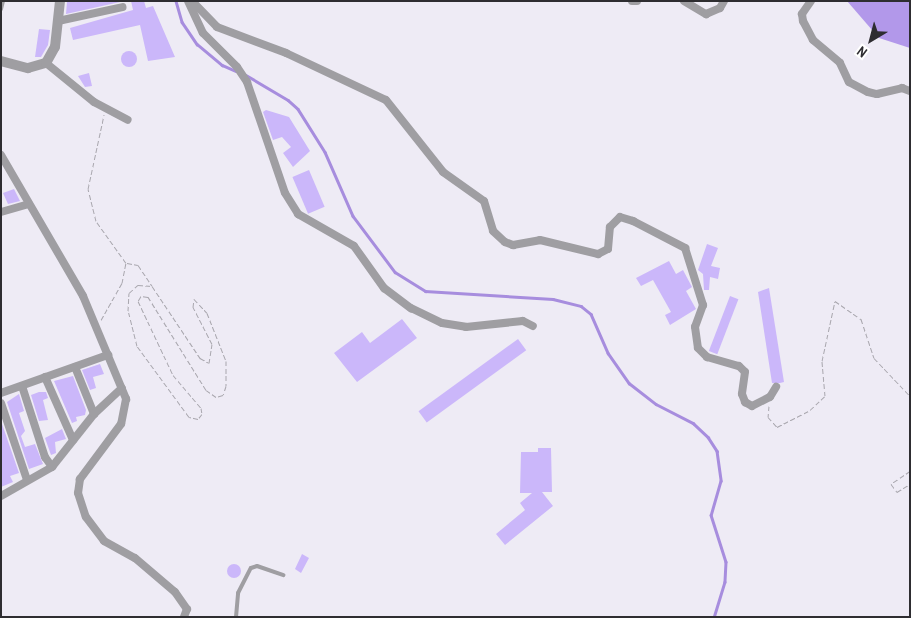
<!DOCTYPE html>
<html>
<head>
<meta charset="utf-8">
<style>
  body { margin:0 }
  #map { position:relative; width:911px; height:618px; overflow:hidden; background:#eeebf5; font-family:"Archivo Narrow",sans-serif }
  div>[style] { position:absolute }
  .forest>* { inset:0; background:#b298ea }
  .stream>* { height:2.5px; margin:-1.25px; padding:0 1.25px; transform-origin:1.25px; border-radius:1.25px; background:#a78dde }
  .building>* { inset:0; background:#cbb7fa; transform-origin:0 0 }
  .round { border-radius:50% }
  .path>* { height:1px; margin-top:-0.5px; transform-origin:0; background:repeating-linear-gradient(90deg,#a8a6ad 0 5px,transparent 0 7.5px) }
  .service>* { height:4px; margin:-2px; padding:0 2px; transform-origin:2px; border-radius:2px; background:#9f9ea2 }
  .minor>* { height:8px; margin:-4px; padding:0 4px; transform-origin:4px; border-radius:4px; background:#9f9ea2 }
  .tertiary>* { height:10px; margin:-5px; padding:0 5px; transform-origin:5px; border-radius:5px; background:#9f9ea2 }
  span { translate:-50% -50%; white-space:nowrap; text-align:center; line-height:1.15; -webkit-text-stroke:4.5px #fff; paint-order:stroke }
  .frame { position:absolute; inset:0; border:2px solid #2e2d31; pointer-events:none }
  .north { position:absolute; left:846px; top:15px; width:50px; height:50px; -webkit-text-stroke:4px #fff; paint-order:stroke; rotate:217deg; font-size:14px; font-weight:700; line-height:20px; text-align:center; color:#2e2d31 }
  .north::after { content:''; display:block; margin:auto; width:18px; height:22px; background:#2e2d31; clip-path:polygon(50% 0,100% 100%,50% 72%,0 100%) }
</style>
</head>
<body>
<div id="map">
  <div class="forest">
    <div style="clip-path:polygon(847px 1px,910px 1px,910px 48px,879px 38px)"></div>
  </div>
  <div class="stream">
    <div style="left:176px;top:1px;width:22px;rotate:74deg"></div>
    <div style="left:182px;top:22px;width:27px;rotate:56deg"></div>
    <div style="left:197px;top:44px;width:33px;rotate:40deg"></div>
    <div style="left:222px;top:65px;width:15px;rotate:23deg"></div>
    <div style="left:246px;top:75px;width:49px;rotate:30.8deg"></div>
    <div style="left:288px;top:100px;width:13px;rotate:42deg"></div>
    <div style="left:298px;top:109px;width:51px;rotate:57.9deg"></div>
    <div style="left:325px;top:152px;width:70px;rotate:66.4deg"></div>
    <div style="left:353px;top:216px;width:70px;rotate:53.1deg"></div>
    <div style="left:395px;top:272px;width:36px;rotate:32deg"></div>
    <div style="left:425px;top:291px;width:128px;rotate:3.6deg"></div>
    <div style="left:553px;top:299px;width:29px;rotate:14deg"></div>
    <div style="left:581px;top:306px;width:13px;rotate:39deg"></div>
    <div style="left:591px;top:314px;width:43px;rotate:66.4deg"></div>
    <div style="left:608px;top:353px;width:37px;rotate:55deg"></div>
    <div style="left:629px;top:383px;width:34px;rotate:38deg"></div>
    <div style="left:656px;top:404px;width:42px;rotate:27.2deg"></div>
    <div style="left:693px;top:423px;width:21px;rotate:43deg"></div>
    <div style="left:708px;top:437px;width:17px;rotate:57deg"></div>
    <div style="left:717px;top:451px;width:30px;rotate:82deg"></div>
    <div style="left:721px;top:481px;width:35px;rotate:106deg"></div>
    <div style="left:711px;top:515px;width:49px;rotate:72.3deg"></div>
    <div style="left:726px;top:562px;width:20px;rotate:93deg"></div>
    <div style="left:725px;top:582px;width:37px;rotate:107deg"></div>
  </div>
  <div class="building">
    <div style="clip-path:polygon(120px 1px,120px 2px,66px 14px,67px 2px)"></div>
    <div style="clip-path:polygon(131px 1px,144px 1px,146px 8px,153px 6px,175px 57px,148px 61px,140px 25px,73px 40px,70px 28px,133px 10px)"></div>
    <div style="clip-path:polygon(39px 29px,50px 30px,48px 45px,41px 57px,35px 57px)"></div>
    <div class="round" style="left:121px;top:51px;width:16px;height:16px"></div>
    <div style="clip-path:polygon(89px 73px,92px 86px,85px 87px,78px 76px)"></div>
    <div style="clip-path:polygon(266px 110px,289px 117px,310px 151px,293px 167px,283px 153px,291px 147px,282px 137px,273px 140px,263px 112px)"></div>
    <div style="left:309px;top:170px;width:40px;height:18px;rotate:67deg"></div>
    <div style="clip-path:polygon(14px 189px,20px 201px,8px 204px,3px 193px)"></div>
    <div style="clip-path:polygon(707px 244px,718px 248px,711px 266px,720px 268px,718px 279px,710px 277px,709px 290px,704px 290px,703px 274px,698px 270px)"></div>
    <div style="clip-path:polygon(669px 261px,676px 274px,683px 270px,692px 287px,686px 291px,696px 309px,670px 325px,665px 315px,671px 312px,653px 280px,641px 286px,636px 278px)"></div>
    <div style="clip-path:polygon(769px 288px,784px 382px,780px 383px,772px 383px,758px 292px)"></div>
    <div style="left:730px;top:296px;width:9px;height:59px;rotate:21deg"></div>
    <div style="clip-path:polygon(402px 319px,417px 338px,357px 382px,334px 353px,362px 332px,370px 343px)"></div>
    <div style="left:518px;top:339px;width:14px;height:123px;rotate:54deg"></div>
    <div style="clip-path:polygon(100px 364px,104px 374px,93px 377px,96px 388px,90px 390px,82px 370px)"></div>
    <div style="clip-path:polygon(73px 376px,86px 410px,85px 415px,76px 417px,77px 421px,72px 423px,54px 381px)"></div>
    <div style="clip-path:polygon(39px 392px,46px 392px,48px 398px,43px 400px,48px 420px,39px 421px,31px 395px)"></div>
    <div style="clip-path:polygon(19px 394px,24px 411px,19px 413px,25px 431px,21px 436px,25px 447px,35px 444px,43px 464px,29px 469px,7px 402px)"></div>
    <div style="clip-path:polygon(1px 421px,19px 473px,10px 476px,13px 482px,1px 487px)"></div>
    <div style="clip-path:polygon(62px 429px,66px 439px,55px 442px,56px 453px,51px 455px,45px 438px)"></div>
    <div style="clip-path:polygon(538px 448px,551px 448px,552px 492px,542px 492px,553px 506px,505px 545px,496px 534px,525px 510px,520px 503px,532px 493px,520px 493px,521px 452px,538px 452px)"></div>
    <div style="clip-path:polygon(302px 554px,309px 558px,301px 573px,295px 569px)"></div>
    <div class="round" style="left:227px;top:564px;width:14px;height:14px"></div>
  </div>
  <div class="path">
    <div style="left:127px;top:263px;width:11px;rotate:10deg"></div>
    <div style="left:138px;top:265px;width:25px;rotate:56deg"></div>
    <div style="left:138px;top:285px;width:14px;rotate:4deg"></div>
    <div style="left:152px;top:286px;width:87px;rotate:56.3deg"></div>
    <div style="left:200px;top:358px;width:10px;rotate:29deg"></div>
    <div style="left:209px;top:363px;width:19px;rotate:-81deg"></div>
    <div style="left:212px;top:344px;width:42px;rotate:-117.2deg"></div>
    <div style="left:193px;top:307px;width:8px;rotate:-83deg"></div>
    <div style="left:194px;top:299px;width:19px;rotate:47deg"></div>
    <div style="left:207px;top:313px;width:52px;rotate:68.4deg"></div>
    <div style="left:226px;top:361px;width:25px;rotate:90deg"></div>
    <div style="left:226px;top:386px;width:9px;rotate:108deg"></div>
    <div style="left:223px;top:395px;width:7px;rotate:164deg"></div>
    <div style="left:216px;top:397px;width:12px;rotate:-145deg"></div>
    <div style="left:206px;top:390px;width:110px;rotate:-121.9deg"></div>
    <div style="left:148px;top:297px;width:7px;rotate:-172deg"></div>
    <div style="left:141px;top:296px;width:6px;rotate:121deg"></div>
    <div style="left:138px;top:301px;width:82px;rotate:64.7deg"></div>
    <div style="left:173px;top:375px;width:43px;rotate:49.7deg"></div>
    <div style="left:201px;top:408px;width:6px;rotate:81deg"></div>
    <div style="left:202px;top:414px;width:6px;rotate:129deg"></div>
    <div style="left:198px;top:419px;width:9px;rotate:-167deg"></div>
    <div style="left:189px;top:417px;width:88px;rotate:-126.2deg"></div>
    <div style="left:137px;top:346px;width:36px;rotate:-104deg"></div>
    <div style="left:128px;top:311px;width:18px;rotate:-87deg"></div>
    <div style="left:129px;top:293px;width:12px;rotate:-42deg"></div>
    <div style="left:101px;top:320px;width:43px;rotate:-60.4deg"></div>
    <div style="left:122px;top:283px;width:20px;rotate:-79deg"></div>
    <div style="left:126px;top:263px;width:52px;rotate:-125.5deg"></div>
    <div style="left:96px;top:221px;width:33px;rotate:-104deg"></div>
    <div style="left:88px;top:189px;width:76px;rotate:-77.8deg"></div>
    <div style="left:769px;top:406px;width:11px;rotate:95deg"></div>
    <div style="left:768px;top:417px;width:13px;rotate:48deg"></div>
    <div style="left:777px;top:427px;width:37px;rotate:-27deg"></div>
    <div style="left:810px;top:410px;width:21px;rotate:-43deg"></div>
    <div style="left:825px;top:396px;width:35px;rotate:-95deg"></div>
    <div style="left:822px;top:361px;width:61px;rotate:-77.8deg"></div>
    <div style="left:835px;top:301px;width:32px;rotate:35deg"></div>
    <div style="left:861px;top:319px;width:41px;rotate:71.6deg"></div>
    <div style="left:874px;top:358px;width:52px;rotate:46.5deg"></div>
    <div style="left:910px;top:471px;width:23px;rotate:146deg"></div>
    <div style="left:891px;top:484px;width:10px;rotate:53deg"></div>
    <div style="left:897px;top:492px;width:15px;rotate:-32deg"></div>
  </div>
  <div class="service">
    <div style="left:1px;top:9px;width:8px;rotate:-76deg"></div>
    <div style="left:236px;top:617px;width:24px;rotate:-85deg"></div>
    <div style="left:238px;top:593px;width:28px;rotate:-63deg"></div>
    <div style="left:251px;top:568px;width:6px;rotate:-18deg"></div>
    <div style="left:257px;top:566px;width:28px;rotate:19deg"></div>
  </div>
  <div class="minor">
    <div style="left:188px;top:1px;width:35px;rotate:65deg"></div>
    <div style="left:203px;top:33px;width:48px;rotate:45deg"></div>
    <div style="left:237px;top:67px;width:18px;rotate:56deg"></div>
    <div style="left:247px;top:82px;width:117px;rotate:71.1deg"></div>
    <div style="left:285px;top:193px;width:25px;rotate:58deg"></div>
    <div style="left:298px;top:214px;width:64px;rotate:29.7deg"></div>
    <div style="left:354px;top:246px;width:52px;rotate:54.5deg"></div>
    <div style="left:384px;top:288px;width:34px;rotate:37deg"></div>
    <div style="left:411px;top:308px;width:34px;rotate:26deg"></div>
    <div style="left:442px;top:323px;width:24px;rotate:9deg"></div>
    <div style="left:466px;top:327px;width:57px;rotate:-6deg"></div>
    <div style="left:523px;top:321px;width:11px;rotate:27deg"></div>
    <div style="left:192px;top:1px;width:36px;rotate:46deg"></div>
    <div style="left:217px;top:27px;width:74px;rotate:20.6deg"></div>
    <div style="left:286px;top:53px;width:110px;rotate:25.2deg"></div>
    <div style="left:386px;top:100px;width:92px;rotate:51.6deg"></div>
    <div style="left:443px;top:172px;width:50px;rotate:35.3deg"></div>
    <div style="left:484px;top:201px;width:31px;rotate:73deg"></div>
    <div style="left:493px;top:231px;width:16px;rotate:43deg"></div>
    <div style="left:505px;top:242px;width:9px;rotate:21deg"></div>
    <div style="left:513px;top:245px;width:27px;rotate:-10deg"></div>
    <div style="left:540px;top:240px;width:60px;rotate:13.6deg"></div>
    <div style="left:598px;top:254px;width:11px;rotate:-27deg"></div>
    <div style="left:608px;top:249px;width:22px;rotate:-85deg"></div>
    <div style="left:610px;top:227px;width:14px;rotate:-45deg"></div>
    <div style="left:620px;top:217px;width:14px;rotate:17deg"></div>
    <div style="left:633px;top:221px;width:59px;rotate:27.4deg"></div>
    <div style="left:685px;top:248px;width:60px;rotate:72.5deg"></div>
    <div style="left:703px;top:305px;width:23px;rotate:110deg"></div>
    <div style="left:695px;top:327px;width:21px;rotate:82deg"></div>
    <div style="left:698px;top:348px;width:13px;rotate:45deg"></div>
    <div style="left:707px;top:357px;width:33px;rotate:16deg"></div>
    <div style="left:739px;top:366px;width:8px;rotate:45deg"></div>
    <div style="left:745px;top:372px;width:22px;rotate:98deg"></div>
    <div style="left:742px;top:394px;width:9px;rotate:69deg"></div>
    <div style="left:745px;top:402px;width:8px;rotate:30deg"></div>
    <div style="left:752px;top:406px;width:20px;rotate:-27deg"></div>
    <div style="left:770px;top:397px;width:12px;rotate:-59deg"></div>
    <div style="left:632px;top:1px;width:5px"></div>
    <div style="left:684px;top:1px;width:26px;rotate:31deg"></div>
    <div style="left:706px;top:14px;width:15px;rotate:-23deg"></div>
    <div style="left:720px;top:8px;width:8px;rotate:-60deg"></div>
    <div style="left:811px;top:1px;width:16px;rotate:125deg"></div>
    <div style="left:802px;top:14px;width:7px;rotate:82deg"></div>
    <div style="left:803px;top:21px;width:21px;rotate:62deg"></div>
    <div style="left:813px;top:40px;width:35px;rotate:40deg"></div>
    <div style="left:840px;top:63px;width:21px;rotate:65deg"></div>
    <div style="left:849px;top:82px;width:21px;rotate:28deg"></div>
    <div style="left:868px;top:92px;width:9px;rotate:13deg"></div>
    <div style="left:877px;top:94px;width:26px;rotate:-13deg"></div>
    <div style="left:902px;top:88px;width:9px;rotate:21deg"></div>
    <div style="left:58px;top:21px;width:66px;rotate:-12.2deg"></div>
    <div style="left:46px;top:63px;width:62px;rotate:39.1deg"></div>
    <div style="left:94px;top:102px;width:38px;rotate:28deg"></div>
    <div style="left:1px;top:155px;width:163px;rotate:59.8deg"></div>
    <div style="left:83px;top:296px;width:112px;rotate:67.3deg"></div>
    <div style="left:126px;top:399px;width:25px;rotate:101deg"></div>
    <div style="left:121px;top:424px;width:69px;rotate:126.7deg"></div>
    <div style="left:80px;top:479px;width:14px;rotate:98deg"></div>
    <div style="left:78px;top:493px;width:25px;rotate:72deg"></div>
    <div style="left:86px;top:517px;width:30px;rotate:53deg"></div>
    <div style="left:104px;top:541px;width:35px;rotate:29deg"></div>
    <div style="left:135px;top:558px;width:52px;rotate:40.4deg"></div>
    <div style="left:175px;top:592px;width:21px;rotate:55deg"></div>
    <div style="left:187px;top:609px;width:9px;rotate:111deg"></div>
    <div style="left:1px;top:212px;width:29px;rotate:-16deg"></div>
    <div style="left:75px;top:367px;width:51px;rotate:68deg"></div>
    <div style="left:45px;top:377px;width:69px;rotate:66deg"></div>
    <div style="left:22px;top:386px;width:75px;rotate:72.1deg"></div>
    <div style="left:45px;top:457px;width:12px;rotate:55deg"></div>
    <div style="left:1px;top:393px;width:114px;rotate:-19.6deg"></div>
    <div style="left:1px;top:403px;width:81px;rotate:71.3deg"></div>
    <div style="left:1px;top:496px;width:59px;rotate:-29.6deg"></div>
    <div style="left:52px;top:467px;width:68px;rotate:-51.6deg"></div>
    <div style="left:94px;top:414px;width:38px;rotate:-43deg"></div>
  </div>
  <div class="tertiary">
    <div style="left:1px;top:61px;width:28px;rotate:15deg"></div>
    <div style="left:28px;top:68px;width:19px;rotate:-16deg"></div>
    <div style="left:46px;top:63px;width:18px;rotate:-61deg"></div>
    <div style="left:55px;top:47px;width:46px;rotate:-83.8deg"></div>
  </div>
  <div class="frame"></div>
  <div class="north">N</div>
</div>
</body>
</html>
